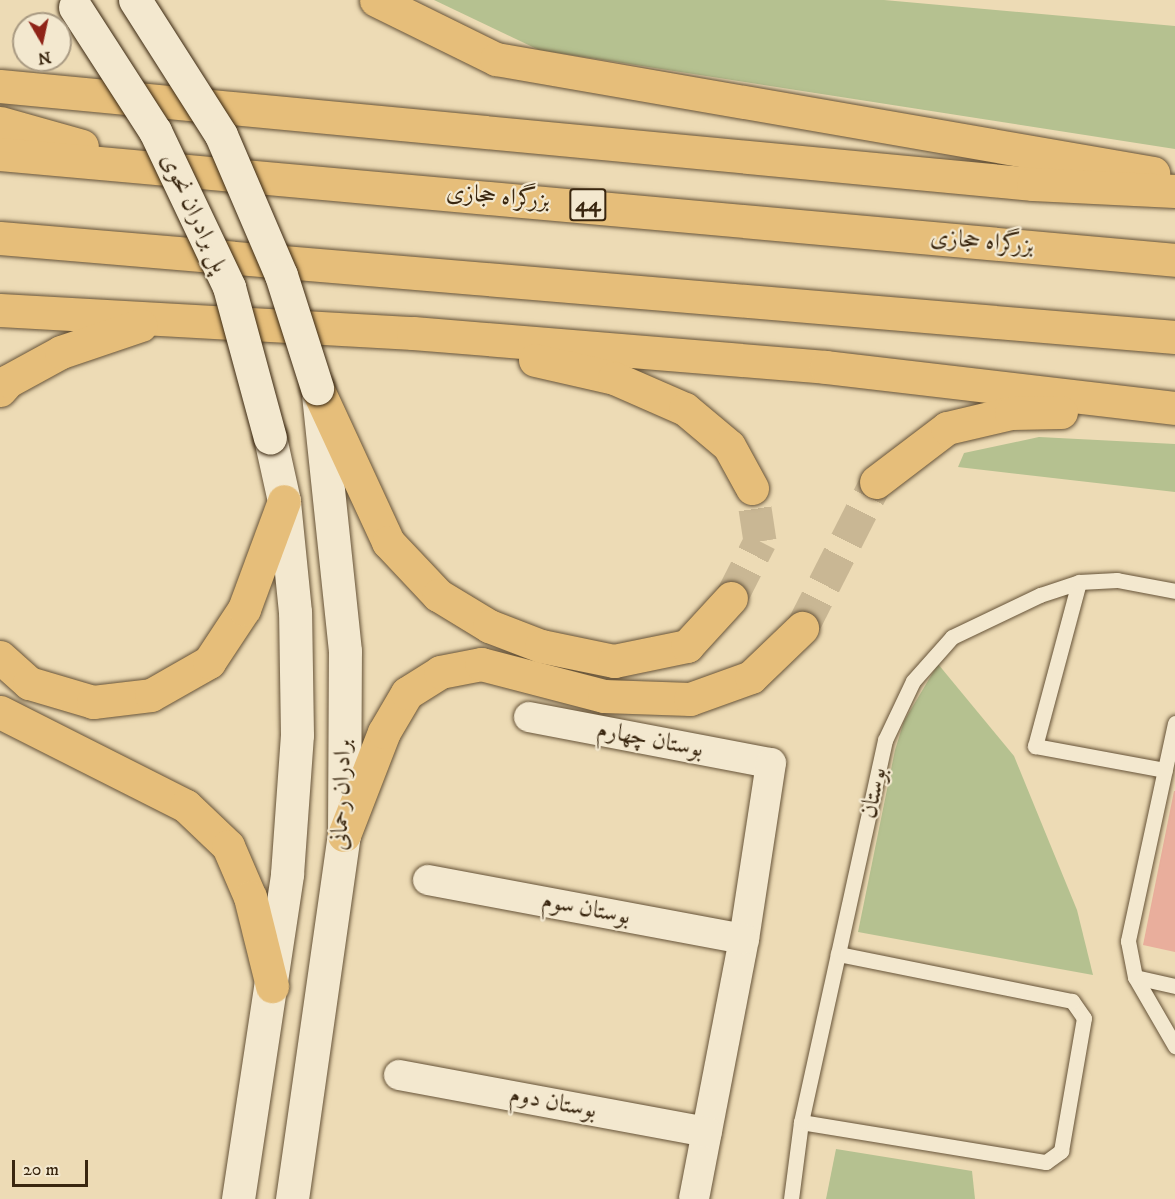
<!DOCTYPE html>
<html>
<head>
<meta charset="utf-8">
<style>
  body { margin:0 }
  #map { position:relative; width:1175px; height:1199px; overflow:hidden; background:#eddbb5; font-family:"IM FELL DW Pica",Amiri,serif }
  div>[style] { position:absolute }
  .green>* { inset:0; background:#b5c190 }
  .building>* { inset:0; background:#e9ae9c }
  .highway-tunnel>* { height:33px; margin-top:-16.5px; transform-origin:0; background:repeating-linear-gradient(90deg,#c9b794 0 33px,transparent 0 49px) }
  .roads { filter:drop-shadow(0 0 2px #665338) drop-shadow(0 0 2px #665338) }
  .lane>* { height:15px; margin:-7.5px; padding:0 7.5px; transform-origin:7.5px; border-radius:7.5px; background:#f3e8cf }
  .street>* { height:30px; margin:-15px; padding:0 15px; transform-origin:15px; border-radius:15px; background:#f3e8cf }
  .secondary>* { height:33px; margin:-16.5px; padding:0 16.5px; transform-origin:16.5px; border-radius:16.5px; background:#f3e8cf }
  .highway>* { height:33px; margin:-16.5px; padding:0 16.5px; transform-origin:16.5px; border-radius:16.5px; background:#e6be7a }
  .bridges { filter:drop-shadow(0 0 2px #39260f) drop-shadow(0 0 2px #39260f) }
  .secondary-bridge>* { height:33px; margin:-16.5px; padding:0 16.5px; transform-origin:16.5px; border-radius:16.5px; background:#f3e8cf }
  span { translate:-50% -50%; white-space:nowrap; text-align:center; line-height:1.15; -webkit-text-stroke:4.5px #f3e8cf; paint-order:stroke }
  .shield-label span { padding:2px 4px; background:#f3e8cf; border:2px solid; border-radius:4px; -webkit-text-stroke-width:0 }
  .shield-label { font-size:22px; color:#39260f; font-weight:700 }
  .street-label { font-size:24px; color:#39260f }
  .north { position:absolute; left:12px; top:12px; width:60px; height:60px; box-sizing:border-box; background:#f3e8cf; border:2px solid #a99a82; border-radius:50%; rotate:171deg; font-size:16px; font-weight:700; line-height:24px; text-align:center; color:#39260f }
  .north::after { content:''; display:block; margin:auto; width:21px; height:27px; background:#8f2418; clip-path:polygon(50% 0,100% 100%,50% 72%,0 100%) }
  .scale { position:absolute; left:12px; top:1160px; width:76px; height:27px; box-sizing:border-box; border:3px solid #39260f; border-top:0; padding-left:8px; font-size:18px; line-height:21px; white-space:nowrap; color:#39260f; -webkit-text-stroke:4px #f3e8cf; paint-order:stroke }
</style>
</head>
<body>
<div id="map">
  <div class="green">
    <div style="clip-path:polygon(434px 0,884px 0,1175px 26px,1175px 149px,539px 50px)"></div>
    <div style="clip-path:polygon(1039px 437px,1175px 444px,1175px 492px,958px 467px,964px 453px)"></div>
    <div style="clip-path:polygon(938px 664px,1014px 756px,1077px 910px,1093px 975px,858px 932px,895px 750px,904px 721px)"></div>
    <div style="clip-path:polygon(836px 1149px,972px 1171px,975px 1199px,826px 1199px)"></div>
  </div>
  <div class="building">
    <div style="clip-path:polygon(1174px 791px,1175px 791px,1175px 952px,1143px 945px)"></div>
  </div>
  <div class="highway-tunnel">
    <div style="left:731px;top:598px;width:64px;rotate:-63deg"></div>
    <div style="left:760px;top:541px;width:54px;rotate:-98.6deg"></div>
    <div style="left:802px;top:628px;width:164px;rotate:-63.1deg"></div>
  </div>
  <div class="roads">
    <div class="lane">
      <div style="left:1079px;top:582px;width:170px;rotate:105deg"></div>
      <div style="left:1035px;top:746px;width:132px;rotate:10.5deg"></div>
      <div style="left:1175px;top:723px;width:223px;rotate:102.2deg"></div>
      <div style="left:1128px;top:941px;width:37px;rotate:79deg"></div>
      <div style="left:1135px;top:977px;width:80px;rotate:59.9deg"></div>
      <div style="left:1135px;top:977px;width:41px;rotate:12.7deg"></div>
      <div style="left:801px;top:1122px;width:248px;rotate:9.3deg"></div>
      <div style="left:1046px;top:1162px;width:19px;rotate:-36deg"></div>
      <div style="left:1061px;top:1151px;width:135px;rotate:-80.2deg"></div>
      <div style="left:1084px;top:1018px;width:21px;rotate:-125deg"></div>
      <div style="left:1072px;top:1001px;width:239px;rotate:-168.6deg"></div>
      <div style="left:791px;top:1199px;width:78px;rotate:-82.6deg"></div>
      <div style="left:801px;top:1122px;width:391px;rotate:-77.6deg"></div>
      <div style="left:885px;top:740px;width:65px;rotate:-64.6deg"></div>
      <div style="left:913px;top:681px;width:59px;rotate:-48.4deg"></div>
      <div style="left:952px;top:637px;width:98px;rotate:-25.5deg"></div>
      <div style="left:1040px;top:595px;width:41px;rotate:-18.4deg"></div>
      <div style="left:1079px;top:582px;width:38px;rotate:-3deg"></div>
      <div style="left:1117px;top:580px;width:59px;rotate:10.7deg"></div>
    </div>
    <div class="street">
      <div style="left:529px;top:717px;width:246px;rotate:10.8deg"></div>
      <div style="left:771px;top:763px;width:178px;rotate:98.7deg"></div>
      <div style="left:744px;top:939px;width:265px;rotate:100.9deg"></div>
      <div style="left:428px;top:880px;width:321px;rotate:10.6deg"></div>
      <div style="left:399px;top:1075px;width:313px;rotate:10.5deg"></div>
    </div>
    <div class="secondary">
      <div style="left:238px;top:1199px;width:329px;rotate:-81.4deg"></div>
      <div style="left:287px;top:874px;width:139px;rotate:-85.9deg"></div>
      <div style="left:297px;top:735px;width:123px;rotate:-90.9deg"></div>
      <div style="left:295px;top:612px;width:112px;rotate:-95.7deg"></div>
      <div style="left:284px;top:501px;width:65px;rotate:-102.5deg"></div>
      <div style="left:292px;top:1199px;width:368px;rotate:-81.9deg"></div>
      <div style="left:344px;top:835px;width:184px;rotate:-89.7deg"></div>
      <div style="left:345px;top:651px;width:256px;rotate:-96deg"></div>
    </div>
    <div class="highway">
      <div style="left:376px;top:0;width:134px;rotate:26.2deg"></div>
      <div style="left:496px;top:59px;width:667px;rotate:9.84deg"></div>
      <div style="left:0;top:86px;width:1038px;rotate:5.42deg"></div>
      <div style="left:1033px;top:184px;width:142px;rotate:2.8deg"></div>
      <div style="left:0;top:123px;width:85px;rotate:15.7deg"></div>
      <div style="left:0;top:154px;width:1180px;rotate:5.15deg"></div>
      <div style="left:0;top:238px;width:1179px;rotate:4.82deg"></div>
      <div style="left:0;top:310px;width:414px;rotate:3.2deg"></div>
      <div style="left:413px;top:333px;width:414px;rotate:4.7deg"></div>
      <div style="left:826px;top:367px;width:351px;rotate:6.7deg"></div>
      <div style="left:535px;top:360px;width:81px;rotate:12.8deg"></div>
      <div style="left:614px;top:378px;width:77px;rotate:23.6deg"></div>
      <div style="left:685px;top:409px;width:57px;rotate:40.1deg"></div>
      <div style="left:729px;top:446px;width:48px;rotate:61.3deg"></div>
      <div style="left:317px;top:388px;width:170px;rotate:65.2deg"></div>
      <div style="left:388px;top:542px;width:73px;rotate:46.7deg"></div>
      <div style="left:438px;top:595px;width:60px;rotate:31.3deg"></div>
      <div style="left:489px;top:626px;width:56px;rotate:21deg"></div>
      <div style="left:541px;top:646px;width:75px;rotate:11.6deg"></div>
      <div style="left:614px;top:661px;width:75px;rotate:-11.6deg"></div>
      <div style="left:687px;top:646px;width:65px;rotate:-47.5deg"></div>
      <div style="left:0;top:390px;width:12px;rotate:-48deg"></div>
      <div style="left:8px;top:381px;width:60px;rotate:-28.7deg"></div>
      <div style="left:61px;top:352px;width:84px;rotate:-18.6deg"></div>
      <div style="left:876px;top:482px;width:89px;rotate:-37.3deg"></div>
      <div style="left:947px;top:428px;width:66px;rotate:-13.2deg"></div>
      <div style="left:1011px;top:413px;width:50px;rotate:-1.1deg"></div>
      <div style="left:0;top:657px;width:39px;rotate:42deg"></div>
      <div style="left:29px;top:683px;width:67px;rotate:16.5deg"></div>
      <div style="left:93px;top:702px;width:58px;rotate:-6.9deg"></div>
      <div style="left:151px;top:695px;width:67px;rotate:-29.6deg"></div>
      <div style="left:209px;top:662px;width:64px;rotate:-56.6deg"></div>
      <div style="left:244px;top:609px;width:115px;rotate:-69.7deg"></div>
      <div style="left:0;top:712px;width:208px;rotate:26.8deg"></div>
      <div style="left:186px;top:806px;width:58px;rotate:43.6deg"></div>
      <div style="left:228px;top:846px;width:56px;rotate:66.7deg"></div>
      <div style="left:250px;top:897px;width:92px;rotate:76.1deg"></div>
      <div style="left:344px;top:835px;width:110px;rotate:-68.8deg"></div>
      <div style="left:384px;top:732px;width:45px;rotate:-59.5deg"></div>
      <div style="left:407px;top:693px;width:39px;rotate:-32deg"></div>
      <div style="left:440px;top:672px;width:42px;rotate:-11deg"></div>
      <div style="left:481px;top:664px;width:127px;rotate:14.6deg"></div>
      <div style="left:604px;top:696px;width:86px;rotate:2deg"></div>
      <div style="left:690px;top:699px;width:65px;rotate:-19.8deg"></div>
      <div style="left:751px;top:677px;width:71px;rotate:-43.9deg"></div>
    </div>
  </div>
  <div class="bridges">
    <div class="secondary-bridge">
      <div style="left:135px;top:0;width:160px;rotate:57.5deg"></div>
      <div style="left:221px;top:135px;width:152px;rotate:66.8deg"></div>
      <div style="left:281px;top:275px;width:119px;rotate:72.3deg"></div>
      <div style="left:75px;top:7px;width:148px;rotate:57.2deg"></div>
      <div style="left:155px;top:131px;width:173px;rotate:64.6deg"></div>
      <div style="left:229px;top:287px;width:156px;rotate:74.8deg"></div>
    </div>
  </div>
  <div class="shield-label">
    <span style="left:588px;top:205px">44</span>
  </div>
  <div class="street-label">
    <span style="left:498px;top:197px;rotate:5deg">بزرگراه حجازی</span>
    <span style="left:194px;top:213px;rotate:65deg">پل برادران نحوی</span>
    <span style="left:982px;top:242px;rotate:5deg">بزرگراه حجازی</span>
    <span style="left:650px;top:740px;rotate:11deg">بوستان چهارم</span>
    <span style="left:874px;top:793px;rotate:-78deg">بوستان</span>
    <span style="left:342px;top:795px;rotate:-88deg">برادران رحمانی</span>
    <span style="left:586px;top:909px;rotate:11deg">بوستان سوم</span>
    <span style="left:553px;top:1103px;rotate:11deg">بوستان دوم</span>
  </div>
  <div class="north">N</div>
  <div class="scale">20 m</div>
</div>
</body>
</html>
